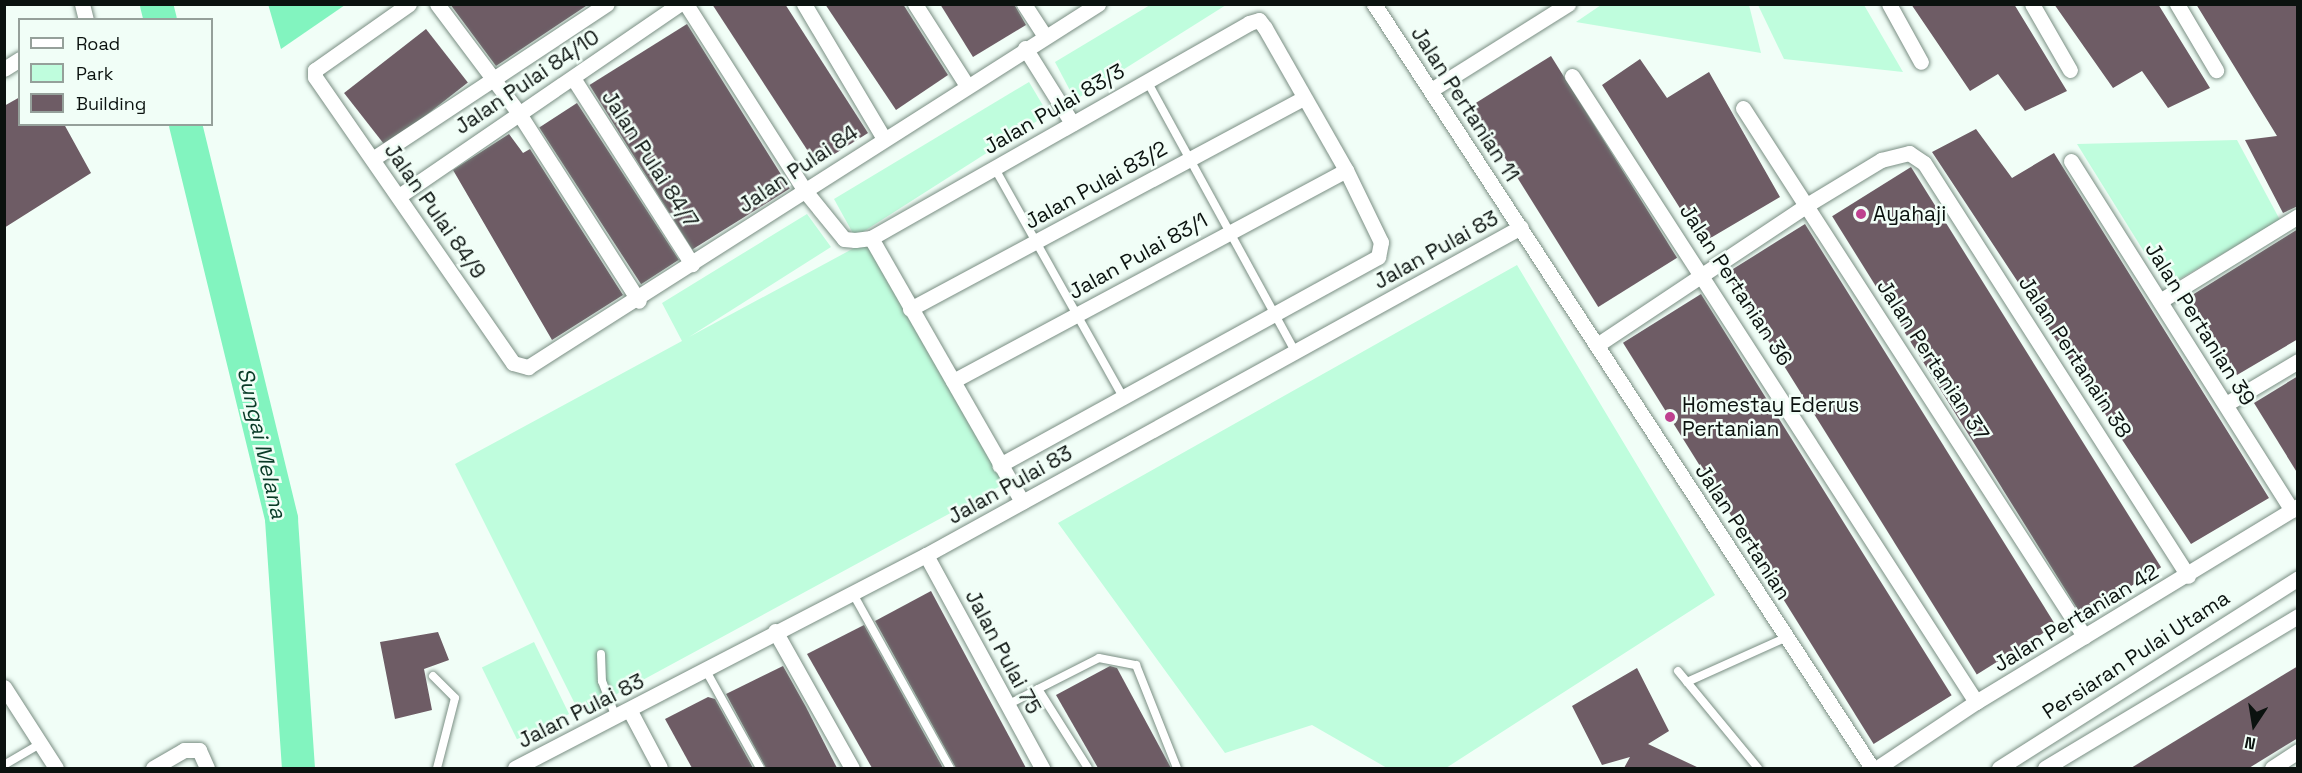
<!DOCTYPE html>
<html>
<head>
<meta charset="utf-8">
<style>
  body { margin:0 }
  #map { position:relative; width:2302px; height:773px; overflow:hidden; background:#f1fef7; font-family:"Space Grotesk",sans-serif }
  div>[style] { position:absolute }
  .green>* { inset:0; background:#bffddd; transform-origin:0 0 }
  .water>* { inset:0; background:#82f4bf }
  .river>* { height:33px; margin:-16.5px; padding:0 16.5px; transform-origin:16.5px; border-radius:16.5px; background:#82f4bf }
  .building>* { inset:0; background:#6e5c65; transform-origin:0 0 }
  .roads { filter:drop-shadow(0 0 2px #7a8e83) drop-shadow(0 0 2px #7a8e83) }
  .service>* { height:8px; margin:-4px; padding:0 4px; transform-origin:4px; border-radius:4px; background:#fff }
  .minor>* { height:15px; margin:-7.5px; padding:0 7.5px; transform-origin:7.5px; border-radius:7.5px; background:#fff }
  .dots>* { width:16px; height:16px; translate:-50% -50%; box-sizing:border-box; border:3px solid #f1fef7; border-radius:50% }
  span { translate:-50% -50%; white-space:nowrap; text-align:center; line-height:1.15; -webkit-text-stroke:5px #f1fef7; paint-order:stroke }
  .street-label { font-size:21px; color:#0b120f }
  .poi-label { font-size:21px; color:#0b120f }
  .left { translate:0 -50%; text-align:left }
  .water-label { font-size:22px; color:#083b27; font-style:italic }
  .frame { position:absolute; inset:0; border:6px solid #0b120f; pointer-events:none }
  .legend { position:absolute; left:18px; top:18px; width:195px; height:108px; box-sizing:border-box; background:#f1fef7; border:2px solid #95a09a; margin:0; padding:8px 10px; list-style:none; font-size:18px; color:#0b120f }
  .legend li { display:flex; align-items:center; gap:12px; height:30px }
  .legend b { width:30px; border:2px solid #95a09a }
  .north { position:absolute; left:2224px; top:695px; width:60px; height:60px; -webkit-text-stroke:4px #f1fef7; paint-order:stroke; rotate:192deg; font-size:16px; font-weight:700; line-height:24px; text-align:center; color:#0b120f }
  .north::after { content:''; display:block; margin:auto; width:21px; height:27px; background:#0b120f; clip-path:polygon(50% 0,100% 100%,50% 72%,0 100%) }
</style>
</head>
<body>
<div id="map">
  <div class="green">
    <div style="clip-path:polygon(1150px 5px,1226px 5px,1075px 100px,1055px 62px)"></div>
    <div style="clip-path:polygon(1601px 5px,1749px 5px,1761px 53px,1576px 22px)"></div>
    <div style="clip-path:polygon(1758px 5px,1864px 5px,1903px 72px,1784px 59px)"></div>
    <div style="clip-path:polygon(1029px 82px,1048px 114px,855px 237px,834px 199px)"></div>
    <div style="clip-path:polygon(2237px 140px,2280px 220px,2166px 287px,2077px 144px)"></div>
    <div style="clip-path:polygon(807px 214px,831px 247px,689px 337px,869px 240px,1004px 484px,580px 714px,455px 464px,682px 341px,662px 303px)"></div>
    <div style="clip-path:polygon(1517px 265px,1715px 595px,1446px 768px,1387px 768px,1312px 725px,1225px 753px,1058px 523px)"></div>
    <div style="left:534px;top:642px;width:80px;height:58px;rotate:64deg"></div>
  </div>
  <div class="water">
    <div style="clip-path:polygon(268px 4px,345px 4px,345px 5px,281px 49px)"></div>
  </div>
  <div class="river">
    <div style="left:156px;top:4px;width:16px;rotate:76deg"></div>
    <div style="left:185px;top:124px;width:406px;rotate:76.3deg"></div>
    <div style="left:281px;top:519px;width:250px;rotate:86.1deg"></div>
  </div>
  <div class="building">
    <div style="clip-path:polygon(450px 4px,589px 4px,496px 66px)"></div>
    <div style="clip-path:polygon(712px 4px,785px 4px,868px 133px,817px 165px)"></div>
    <div style="clip-path:polygon(825px 4px,903px 4px,948px 75px,896px 110px)"></div>
    <div style="clip-path:polygon(940px 4px,1014px 4px,1026px 25px,973px 57px)"></div>
    <div style="clip-path:polygon(1911px 4px,2014px 4px,2067px 91px,2025px 111px,1998px 74px,1970px 91px)"></div>
    <div style="clip-path:polygon(2054px 4px,2158px 4px,2210px 88px,2168px 108px,2142px 71px,2113px 88px)"></div>
    <div style="clip-path:polygon(2196px 4px,2298px 4px,2298px 206px,2283px 213px,2245px 140px,2277px 136px)"></div>
    <div style="left:687px;top:24px;width:194px;height:115px;rotate:58deg"></div>
    <div style="left:426px;top:29px;width:68px;height:104px;rotate:52deg"></div>
    <div style="left:1551px;top:56px;width:238px;height:93px;rotate:58deg"></div>
    <div style="clip-path:polygon(1640px 59px,1667px 98px,1709px 72px,1780px 197px,1702px 243px,1602px 85px)"></div>
    <div style="clip-path:polygon(20px 97px,20px 124px,64px 124px,91px 173px,4px 228px,4px 106px)"></div>
    <div style="left:577px;top:103px;width:187px;height:45px;rotate:57deg"></div>
    <div style="clip-path:polygon(1976px 129px,2012px 178px,2054px 153px,2269px 498px,2191px 544px,1932px 152px)"></div>
    <div style="clip-path:polygon(509px 134px,523px 153px,530px 149px,623px 295px,552px 340px,453px 170px)"></div>
    <div style="left:1911px;top:167px;width:472px;height:93px;rotate:58deg"></div>
    <div style="left:1805px;top:224px;width:473px;height:93px;rotate:58deg"></div>
    <div style="clip-path:polygon(2298px 229px,2298px 339px,2237px 375px,2189px 297px)"></div>
    <div style="left:1701px;top:294px;width:473px;height:92px;rotate:58deg"></div>
    <div style="clip-path:polygon(2298px 376px,2298px 474px,2254px 403px)"></div>
    <div style="clip-path:polygon(931px 591px,1026px 768px,956px 768px,875px 621px)"></div>
    <div style="clip-path:polygon(864px 625px,943px 768px,872px 768px,807px 654px)"></div>
    <div style="clip-path:polygon(438px 632px,449px 660px,424px 669px,432px 710px,395px 719px,380px 642px)"></div>
    <div style="clip-path:polygon(783px 666px,806px 707px,837px 768px,766px 768px,726px 694px)"></div>
    <div style="clip-path:polygon(1110px 666px,1117px 668px,1171px 768px,1098px 768px,1056px 695px)"></div>
    <div style="clip-path:polygon(2298px 666px,2298px 738px,2249px 768px,2131px 768px)"></div>
    <div style="clip-path:polygon(1637px 668px,1669px 731px,1648px 744px,1699px 768px,1624px 768px,1630px 757px,1602px 765px,1572px 706px)"></div>
    <div style="clip-path:polygon(708px 697px,715px 699px,753px 768px,692px 768px,665px 719px)"></div>
  </div>
  <div class="roads">
    <div class="service">
      <div style="left:1147px;top:81px;width:308px;rotate:61.3deg"></div>
      <div style="left:994px;top:167px;width:264px;rotate:60.7deg"></div>
      <div style="left:852px;top:592px;width:201px;rotate:60.9deg"></div>
      <div style="left:601px;top:654px;width:27px;rotate:88deg"></div>
      <div style="left:602px;top:681px;width:39px;rotate:69deg"></div>
      <div style="left:705px;top:669px;width:113px;rotate:60.9deg"></div>
      <div style="left:1678px;top:671px;width:126px;rotate:50.5deg"></div>
      <div style="left:433px;top:676px;width:31px;rotate:45deg"></div>
      <div style="left:455px;top:698px;width:72px;rotate:104.4deg"></div>
      <div style="left:1687px;top:682px;width:110px;rotate:-24.2deg"></div>
      <div style="left:1038px;top:689px;width:68px;rotate:-26.9deg"></div>
      <div style="left:1099px;top:658px;width:38px;rotate:11deg"></div>
      <div style="left:1136px;top:665px;width:111px;rotate:68.3deg"></div>
      <div style="left:1007px;top:705px;width:35px;rotate:-27deg"></div>
      <div style="left:1038px;top:689px;width:93px;rotate:57.7deg"></div>
      <div style="left:4px;top:765px;width:42px;rotate:-30.3deg"></div>
    </div>
    <div class="minor">
      <div style="left:82px;top:4px;width:16px;rotate:76deg"></div>
      <div style="left:409px;top:4px;width:115px;rotate:144.9deg"></div>
      <div style="left:315px;top:70px;width:7px;rotate:90deg"></div>
      <div style="left:315px;top:77px;width:348px;rotate:55.3deg"></div>
      <div style="left:513px;top:363px;width:16px;rotate:15deg"></div>
      <div style="left:528px;top:367px;width:676px;rotate:-32.49deg"></div>
      <div style="left:437px;top:4px;width:135px;rotate:53.1deg"></div>
      <div style="left:518px;top:112px;width:224px;rotate:57.4deg"></div>
      <div style="left:686px;top:4px;width:222px;rotate:57.5deg"></div>
      <div style="left:805px;top:191px;width:62px;rotate:50.9deg"></div>
      <div style="left:844px;top:239px;width:11px;rotate:5deg"></div>
      <div style="left:855px;top:240px;width:16px;rotate:-7deg"></div>
      <div style="left:871px;top:238px;width:435px;rotate:-29.6deg"></div>
      <div style="left:1249px;top:23px;width:10px;rotate:-17deg"></div>
      <div style="left:1259px;top:20px;width:10px;rotate:53deg"></div>
      <div style="left:1265px;top:28px;width:163px;rotate:60.3deg"></div>
      <div style="left:1346px;top:170px;width:80px;rotate:64.1deg"></div>
      <div style="left:1381px;top:242px;width:15px;rotate:101deg"></div>
      <div style="left:1378px;top:257px;width:432px;rotate:151.2deg"></div>
      <div style="left:804px;top:4px;width:155px;rotate:59.3deg"></div>
      <div style="left:915px;top:4px;width:95px;rotate:57.5deg"></div>
      <div style="left:1024px;top:4px;width:38px;rotate:57deg"></div>
      <div style="left:1374px;top:4px;width:912px;rotate:56.9deg"></div>
      <div style="left:1889px;top:4px;width:66px;rotate:61.1deg"></div>
      <div style="left:2032px;top:4px;width:76px;rotate:60.1deg"></div>
      <div style="left:2177px;top:4px;width:77px;rotate:59.4deg"></div>
      <div style="left:1025px;top:48px;width:89px;rotate:57.9deg"></div>
      <div style="left:4px;top:69px;width:19px;rotate:-32deg"></div>
      <div style="left:1572px;top:76px;width:745px;rotate:57.16deg"></div>
      <div style="left:573px;top:78px;width:221px;rotate:57.4deg"></div>
      <div style="left:1431px;top:90px;width:162px;rotate:-32.1deg"></div>
      <div style="left:1743px;top:108px;width:629px;rotate:57.14deg"></div>
      <div style="left:374px;top:158px;width:279px;rotate:-33.5deg"></div>
      <div style="left:2071px;top:161px;width:413px;rotate:57.7deg"></div>
      <div style="left:399px;top:196px;width:340px;rotate:-34.4deg"></div>
      <div style="left:871px;top:238px;width:304px;rotate:60.2deg"></div>
      <div style="left:2160px;top:301px;width:162px;rotate:-31.6deg"></div>
      <div style="left:910px;top:309px;width:446px;rotate:-28.2deg"></div>
      <div style="left:1597px;top:345px;width:252px;rotate:-33.7deg"></div>
      <div style="left:1807px;top:205px;width:87px;rotate:-31.3deg"></div>
      <div style="left:1881px;top:160px;width:29px;rotate:-14deg"></div>
      <div style="left:1909px;top:153px;width:18px;rotate:34deg"></div>
      <div style="left:1924px;top:163px;width:490px;rotate:57.4deg"></div>
      <div style="left:953px;top:381px;width:446px;rotate:-28.2deg"></div>
      <div style="left:2226px;top:404px;width:84px;rotate:-30.8deg"></div>
      <div style="left:926px;top:555px;width:243px;rotate:61.4deg"></div>
      <div style="left:775px;top:631px;width:157px;rotate:60.7deg"></div>
      <div style="left:4px;top:687px;width:96px;rotate:57.3deg"></div>
      <div style="left:630px;top:711px;width:64px;rotate:62.2deg"></div>
      <div style="left:153px;top:768px;width:36px;rotate:-30deg"></div>
      <div style="left:184px;top:750px;width:15px"></div>
      <div style="left:199px;top:750px;width:20px;rotate:66deg"></div>
      <div style="left:515px;top:768px;width:463px;rotate:-27.4deg"></div>
      <div style="left:926px;top:555px;width:679px;rotate:-28.87deg"></div>
      <div style="left:1877px;top:768px;width:119px;rotate:-33.7deg"></div>
      <div style="left:1976px;top:702px;width:377px;rotate:-31.3deg"></div>
      <div style="left:1999px;top:768px;width:354px;rotate:-32.4deg"></div>
      <div style="left:2045px;top:768px;width:295px;rotate:-31deg"></div>
      <div style="left:2272px;top:768px;width:31px;rotate:-33deg"></div>
    </div>
  </div>
  <div class="dots">
    <div style="left:1861px;top:214px;background:#be418f"></div>
    <div style="left:1670px;top:417px;background:#be418f"></div>
  </div>
  <div class="street-label">
    <span style="left:527px;top:82px;rotate:-34deg">Jalan Pulai 84/10</span>
    <span style="left:1465px;top:104px;rotate:57deg">Jalan Pertanian 11</span>
    <span style="left:1054px;top:109px;rotate:-30deg">Jalan Pulai 83/3</span>
    <span style="left:650px;top:159px;rotate:57deg">Jalan Pulai 84/7</span>
    <span style="left:798px;top:169px;rotate:-34deg">Jalan Pulai 84</span>
    <span style="left:1096px;top:185px;rotate:-29deg">Jalan Pulai 83/2</span>
    <span style="left:435px;top:211px;rotate:55deg">Jalan Pulai 84/9</span>
    <span style="left:1436px;top:250px;rotate:-29deg">Jalan Pulai 83</span>
    <span style="left:1138px;top:256px;rotate:-29deg">Jalan Pulai 83/1</span>
    <span style="left:1736px;top:285px;rotate:57deg">Jalan Pertanian 36</span>
    <span style="left:2200px;top:324px;rotate:58deg">Jalan Pertanian 39</span>
    <span style="left:2075px;top:357px;rotate:57deg">Jalan Pertanain 38</span>
    <span style="left:1933px;top:360px;rotate:57deg">Jalan Pertanian 37</span>
    <span style="left:1010px;top:485px;rotate:-29deg">Jalan Pulai 83</span>
    <span style="left:1743px;top:532px;rotate:57deg">Jalan Pertanian</span>
    <span style="left:2076px;top:618px;rotate:-31deg">Jalan Pertanian 42</span>
    <span style="left:1003px;top:652px;rotate:62deg">Jalan Pulai 75</span>
    <span style="left:2136px;top:655px;rotate:-33deg">Persiaran Pulai Utama</span>
    <span style="left:581px;top:711px;rotate:-27deg">Jalan Pulai 83</span>
  </div>
  <div class="poi-label">
    <span class="left" style="left:1873px;top:214px">Ayahaji</span>
    <span class="left" style="left:1682px;top:417px">Homestay Ederus<br>Pertanian</span>
  </div>
  <div class="water-label">
    <span style="left:262px;top:443px;rotate:77deg">Sungai Melana</span>
  </div>
  <div class="frame"></div>
  <ul class="legend">
  <li><b style="height:8px;background:#fff"></b>Road</li>
  <li><b style="height:16px;background:#bffddd"></b>Park</li>
  <li><b style="height:16px;background:#6e5c65"></b>Building</li>
  </ul>
  <div class="north">N</div>
</div>
</body>
</html>
